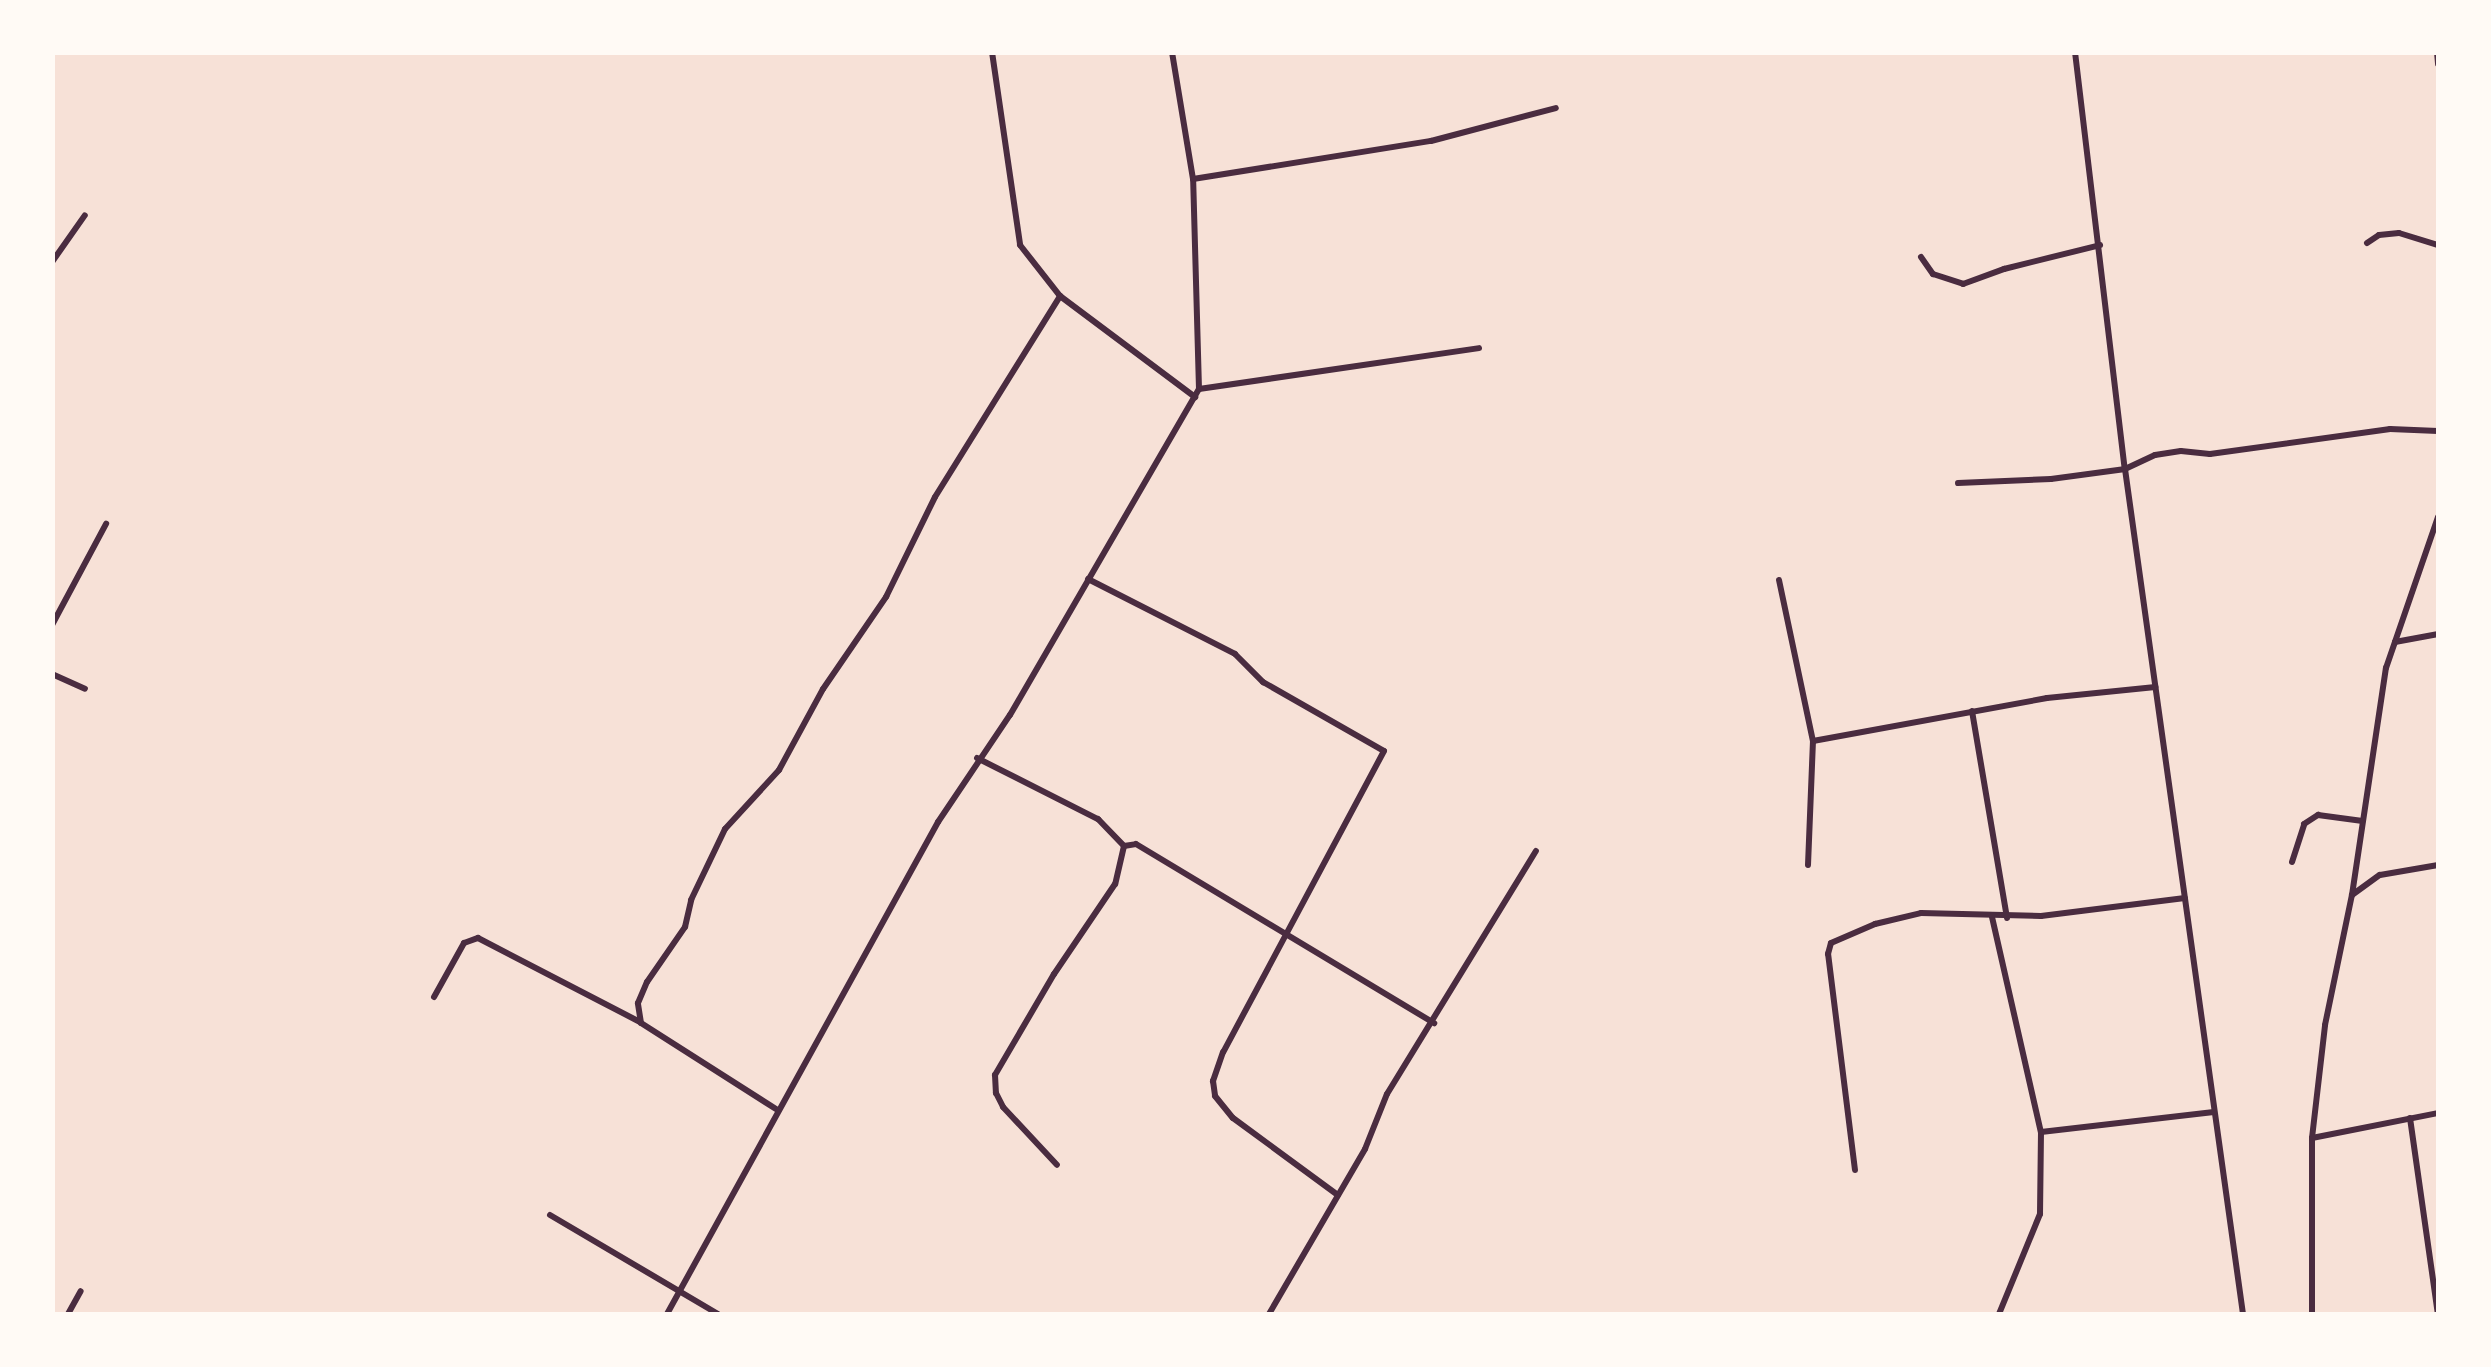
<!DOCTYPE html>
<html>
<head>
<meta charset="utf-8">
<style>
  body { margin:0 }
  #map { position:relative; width:2491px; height:1367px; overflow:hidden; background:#f7e1d7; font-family:"Roboto Condensed",sans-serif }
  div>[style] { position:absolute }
  .minor>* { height:6px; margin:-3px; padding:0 3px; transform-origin:3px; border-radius:3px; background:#4a2c40 }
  span { translate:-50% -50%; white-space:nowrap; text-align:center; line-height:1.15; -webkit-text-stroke:10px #fffaf5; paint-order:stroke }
  .frame { position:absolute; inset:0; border:55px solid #fffaf5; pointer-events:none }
</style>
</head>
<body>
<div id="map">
  <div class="minor">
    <div style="left:992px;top:52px;width:195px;rotate:81.7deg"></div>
    <div style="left:1020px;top:245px;width:65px;rotate:51.9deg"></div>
    <div style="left:1060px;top:296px;width:169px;rotate:36.8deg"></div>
    <div style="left:2075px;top:52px;width:420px;rotate:83.2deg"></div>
    <div style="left:2125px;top:469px;width:853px;rotate:82.05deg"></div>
    <div style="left:2437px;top:52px;width:12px;rotate:85deg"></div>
    <div style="left:1193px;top:179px;width:241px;rotate:-9.1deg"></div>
    <div style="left:1431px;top:141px;width:129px;rotate:-14.8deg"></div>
    <div style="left:2367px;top:243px;width:14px;rotate:-34deg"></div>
    <div style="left:2379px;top:235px;width:20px;rotate:-6deg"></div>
    <div style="left:2399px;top:233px;width:41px;rotate:17.1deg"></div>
    <div style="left:1921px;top:257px;width:21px;rotate:55deg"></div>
    <div style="left:1933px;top:274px;width:32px;rotate:18deg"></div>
    <div style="left:1963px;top:284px;width:44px;rotate:-20.1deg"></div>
    <div style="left:2004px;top:269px;width:99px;rotate:-14deg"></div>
    <div style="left:52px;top:262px;width:57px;rotate:-54.9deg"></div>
    <div style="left:1199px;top:389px;width:283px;rotate:-8.3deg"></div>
    <div style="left:1958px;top:483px;width:93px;rotate:-2.5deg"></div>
    <div style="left:2051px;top:479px;width:75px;rotate:-7.7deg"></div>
    <div style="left:2125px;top:469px;width:33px;rotate:-25deg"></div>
    <div style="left:2155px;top:455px;width:26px;rotate:-9deg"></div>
    <div style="left:2181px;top:451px;width:29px;rotate:6deg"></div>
    <div style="left:2210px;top:454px;width:182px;rotate:-7.9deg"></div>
    <div style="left:2390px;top:429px;width:48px;rotate:2.4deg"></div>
    <div style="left:1088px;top:579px;width:165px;rotate:27deg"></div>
    <div style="left:1235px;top:654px;width:40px;rotate:45deg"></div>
    <div style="left:1263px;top:682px;width:139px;rotate:29.7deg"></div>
    <div style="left:1384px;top:751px;width:341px;rotate:118.1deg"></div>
    <div style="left:1223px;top:1052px;width:31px;rotate:109deg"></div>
    <div style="left:1213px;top:1081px;width:15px;rotate:82deg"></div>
    <div style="left:1215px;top:1096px;width:28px;rotate:51deg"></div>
    <div style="left:1233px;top:1118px;width:130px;rotate:36.3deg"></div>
    <div style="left:1779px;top:580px;width:165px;rotate:78.1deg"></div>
    <div style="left:52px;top:625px;width:115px;rotate:-61.9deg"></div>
    <div style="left:2395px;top:642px;width:44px;rotate:-10.5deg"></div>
    <div style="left:52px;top:674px;width:36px;rotate:24deg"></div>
    <div style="left:1972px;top:711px;width:210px;rotate:80.4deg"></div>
    <div style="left:977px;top:758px;width:136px;rotate:26.8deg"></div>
    <div style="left:1098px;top:819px;width:37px;rotate:46deg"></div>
    <div style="left:1124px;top:846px;width:39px;rotate:103deg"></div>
    <div style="left:1115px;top:884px;width:109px;rotate:124.1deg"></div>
    <div style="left:1054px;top:974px;width:117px;rotate:120.3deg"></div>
    <div style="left:995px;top:1075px;width:18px;rotate:87deg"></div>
    <div style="left:996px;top:1093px;width:16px;rotate:63deg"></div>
    <div style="left:1003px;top:1107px;width:79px;rotate:47deg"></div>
    <div style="left:1124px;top:846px;width:12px;rotate:-9deg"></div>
    <div style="left:1136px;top:844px;width:348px;rotate:31deg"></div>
    <div style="left:2292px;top:862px;width:40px;rotate:-72deg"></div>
    <div style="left:2304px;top:824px;width:17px;rotate:-33deg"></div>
    <div style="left:2318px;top:815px;width:45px;rotate:7.6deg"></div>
    <div style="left:1808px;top:865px;width:124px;rotate:-87.7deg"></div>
    <div style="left:1813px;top:741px;width:238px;rotate:-10.4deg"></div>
    <div style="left:2047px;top:698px;width:109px;rotate:-5.8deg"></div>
    <div style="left:2352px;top:895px;width:34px;rotate:-36deg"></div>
    <div style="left:2380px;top:875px;width:59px;rotate:-9.8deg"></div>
    <div style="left:1992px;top:917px;width:221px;rotate:77.2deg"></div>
    <div style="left:2041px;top:1132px;width:82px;rotate:90.7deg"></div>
    <div style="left:2040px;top:1214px;width:108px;rotate:112.3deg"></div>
    <div style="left:434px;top:997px;width:62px;rotate:-60.9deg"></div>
    <div style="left:464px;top:943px;width:15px;rotate:-20deg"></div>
    <div style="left:478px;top:938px;width:182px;rotate:27.4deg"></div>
    <div style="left:776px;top:1109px;width:160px;rotate:-147.5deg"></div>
    <div style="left:641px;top:1023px;width:20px;rotate:-99deg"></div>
    <div style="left:638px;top:1003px;width:23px;rotate:-67deg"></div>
    <div style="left:647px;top:982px;width:67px;rotate:-55.4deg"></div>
    <div style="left:685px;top:927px;width:28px;rotate:-77deg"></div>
    <div style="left:691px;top:900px;width:79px;rotate:-64.4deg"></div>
    <div style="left:725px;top:829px;width:80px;rotate:-47.5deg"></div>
    <div style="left:779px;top:770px;width:92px;rotate:-61.5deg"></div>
    <div style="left:823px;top:689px;width:112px;rotate:-55.6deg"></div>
    <div style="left:886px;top:597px;width:111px;rotate:-63.9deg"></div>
    <div style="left:935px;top:497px;width:237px;rotate:-58.1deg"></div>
    <div style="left:2410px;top:1118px;width:198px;rotate:81.9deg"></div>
    <div style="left:2041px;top:1132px;width:174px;rotate:-6.6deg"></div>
    <div style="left:2312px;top:1138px;width:128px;rotate:-11.2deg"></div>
    <div style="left:1855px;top:1170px;width:218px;rotate:-97.1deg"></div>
    <div style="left:1828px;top:954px;width:11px;rotate:-75deg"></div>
    <div style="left:1831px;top:943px;width:48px;rotate:-23.4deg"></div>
    <div style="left:1875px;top:924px;width:47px;rotate:-13.4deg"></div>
    <div style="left:1921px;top:913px;width:120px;rotate:1.4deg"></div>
    <div style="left:2041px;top:916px;width:145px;rotate:-7.1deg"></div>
    <div style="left:550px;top:1215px;width:195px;rotate:30.5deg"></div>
    <div style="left:68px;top:1314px;width:26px;rotate:-61deg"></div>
    <div style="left:667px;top:1314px;width:562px;rotate:-61.15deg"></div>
    <div style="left:938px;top:822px;width:129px;rotate:-56.1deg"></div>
    <div style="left:1010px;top:715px;width:377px;rotate:-59.9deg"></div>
    <div style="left:1199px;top:389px;width:210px;rotate:-91.6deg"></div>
    <div style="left:1193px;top:179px;width:129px;rotate:-99.4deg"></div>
    <div style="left:1269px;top:1314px;width:191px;rotate:-59.8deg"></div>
    <div style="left:1365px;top:1149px;width:59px;rotate:-68.2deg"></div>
    <div style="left:1387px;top:1094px;width:285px;rotate:-58.5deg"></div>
    <div style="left:2312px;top:1314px;width:176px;rotate:-90deg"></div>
    <div style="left:2312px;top:1138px;width:114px;rotate:-83.4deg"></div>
    <div style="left:2325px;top:1025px;width:133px;rotate:-78.3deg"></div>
    <div style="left:2352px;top:895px;width:230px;rotate:-81.5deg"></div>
    <div style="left:2386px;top:668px;width:160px;rotate:-71deg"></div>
  </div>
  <div class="frame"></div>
</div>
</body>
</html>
